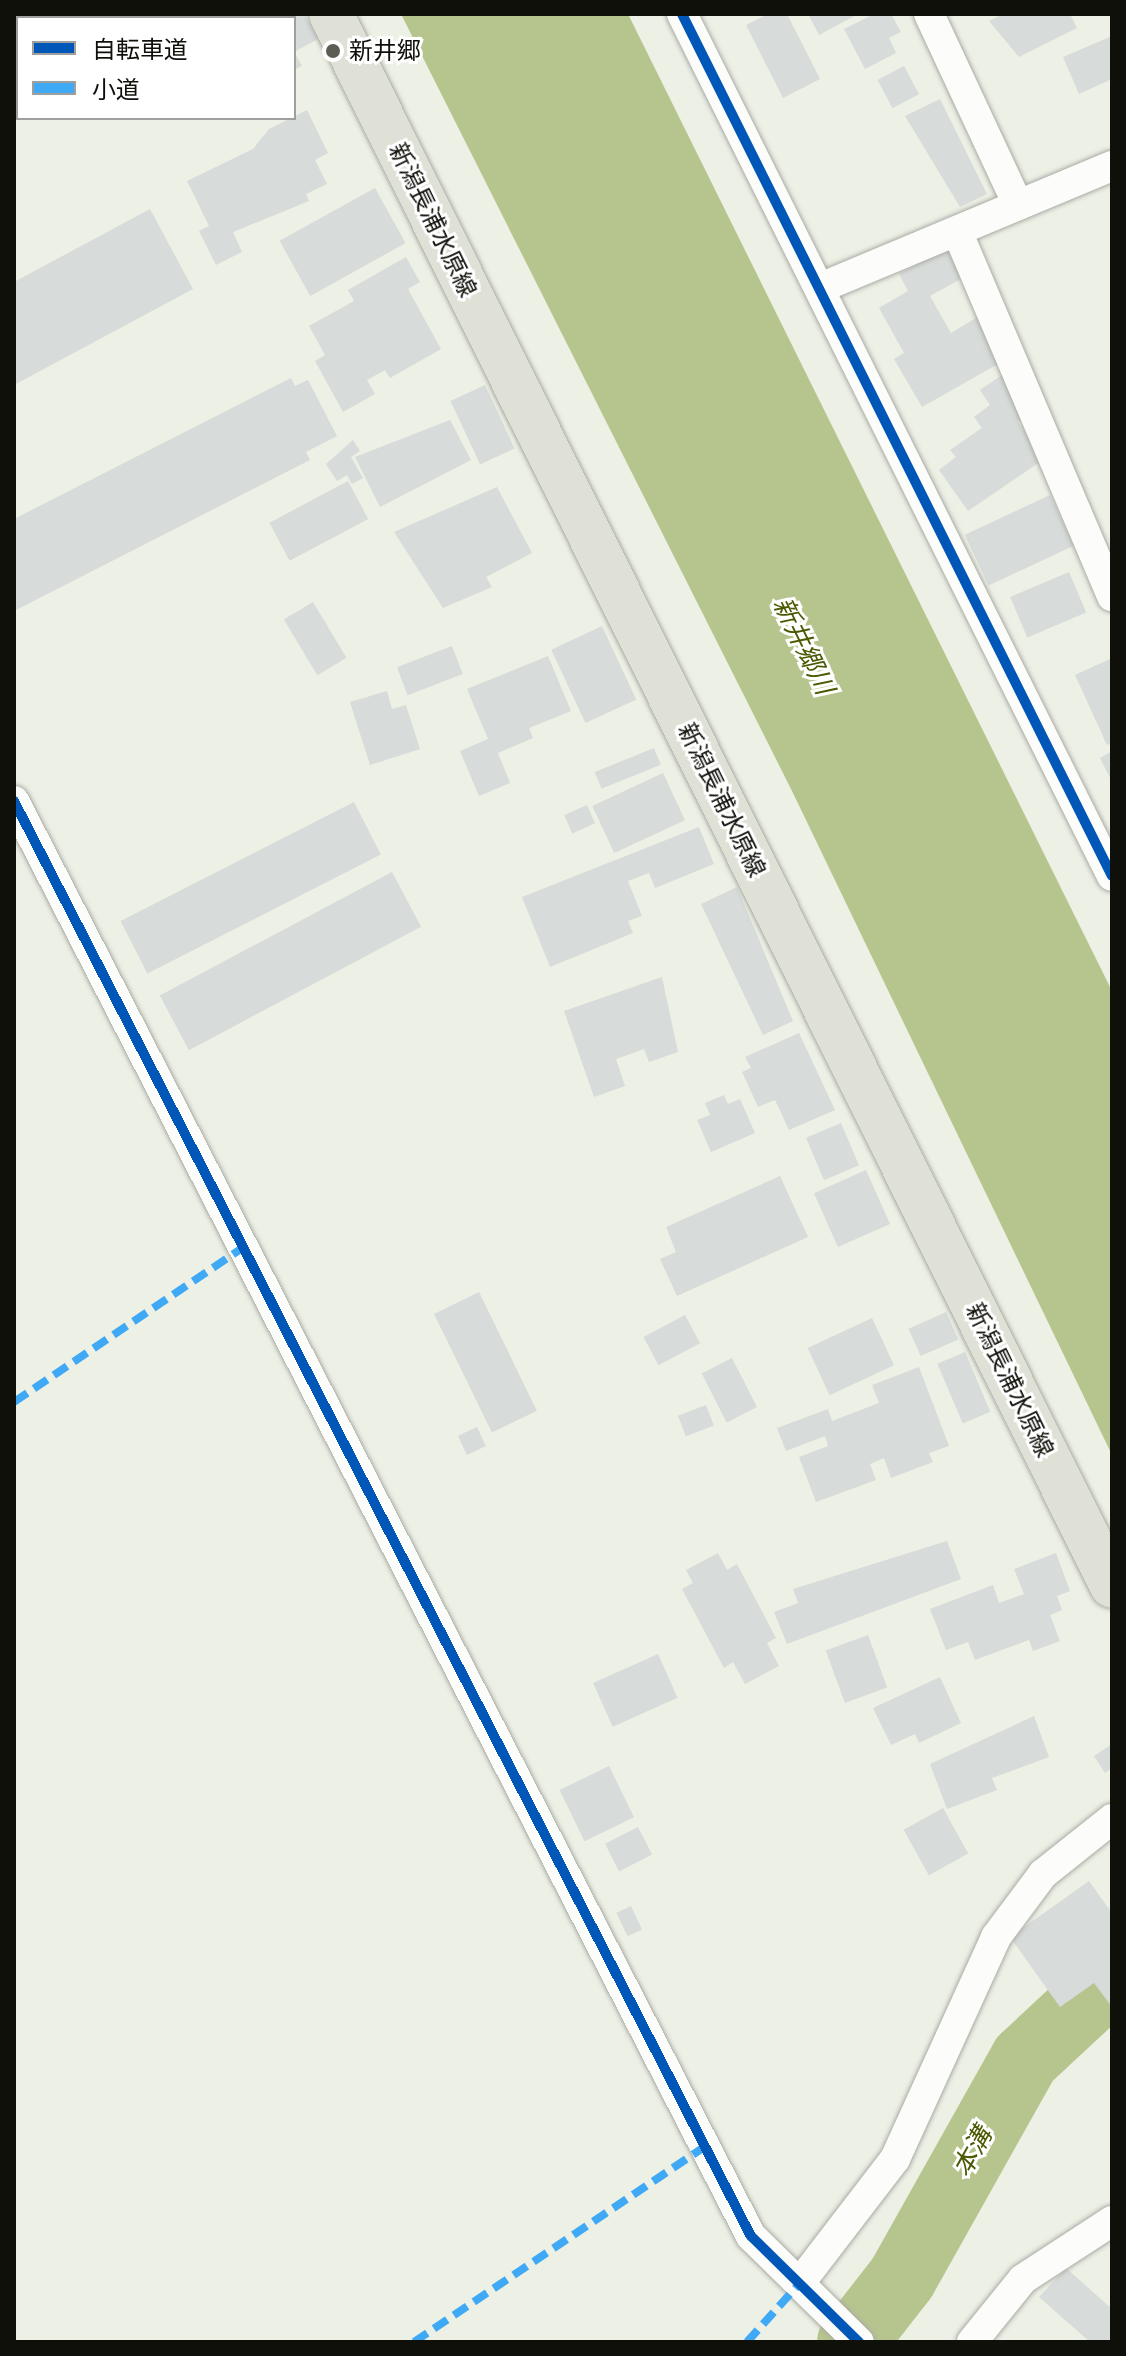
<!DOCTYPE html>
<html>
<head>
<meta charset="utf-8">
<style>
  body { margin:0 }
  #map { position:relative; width:1126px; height:2356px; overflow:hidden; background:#edf0e5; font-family:Poppins,"Noto Sans JP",sans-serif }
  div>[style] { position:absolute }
  .water>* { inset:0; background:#b6c58e }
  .river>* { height:70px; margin:-35px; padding:0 35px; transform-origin:35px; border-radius:35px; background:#b6c58e }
  .building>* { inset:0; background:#d7dbd9; transform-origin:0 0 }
  .roads { filter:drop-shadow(0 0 2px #a9aca4) drop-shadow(0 0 2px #a9aca4) }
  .street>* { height:30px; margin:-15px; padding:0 15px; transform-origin:15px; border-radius:15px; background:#fcfdfb }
  .primary>* { height:44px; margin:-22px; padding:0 22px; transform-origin:22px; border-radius:22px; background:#dfe1d7 }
  .quiet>* { height:8px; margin-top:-4px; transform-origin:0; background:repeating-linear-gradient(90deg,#3fa9f5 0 16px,transparent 0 24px) }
  .cycleway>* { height:10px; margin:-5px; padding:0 5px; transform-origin:5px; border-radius:5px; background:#0057b8 }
  .dots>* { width:22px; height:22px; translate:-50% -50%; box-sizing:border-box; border:4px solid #fff; border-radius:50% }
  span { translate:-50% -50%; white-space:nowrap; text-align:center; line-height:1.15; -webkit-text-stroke:6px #fff; paint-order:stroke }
  .poi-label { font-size:24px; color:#0e1009 }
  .left { translate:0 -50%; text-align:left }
  .street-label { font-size:24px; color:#0e1009 }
  .water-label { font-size:26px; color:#4a5902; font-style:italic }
  .frame { position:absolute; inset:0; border:16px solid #0e1009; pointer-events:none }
  .legend { position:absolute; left:16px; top:16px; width:280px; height:104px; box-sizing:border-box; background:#fff; border:2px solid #9f9f9d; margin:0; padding:10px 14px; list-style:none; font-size:24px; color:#0e1009 }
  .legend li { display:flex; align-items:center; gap:16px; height:40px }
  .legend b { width:40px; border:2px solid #9f9f9d }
</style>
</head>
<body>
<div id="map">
  <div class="water">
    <div style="clip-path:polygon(401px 14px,628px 14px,1112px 991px,1112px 1455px,791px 789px)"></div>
  </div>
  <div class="river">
    <div style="left:852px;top:2342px;width:81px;rotate:-52deg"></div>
    <div style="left:902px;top:2278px;width:251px;rotate:-60.7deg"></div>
    <div style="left:1025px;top:2059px;width:119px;rotate:-43deg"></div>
  </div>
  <div class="building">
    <div style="clip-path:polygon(220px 14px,304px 14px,318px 39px,294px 52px,302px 66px,294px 70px,294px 18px,212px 18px)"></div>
    <div style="clip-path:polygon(768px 14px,787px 14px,820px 79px,783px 98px,746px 25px)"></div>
    <div style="clip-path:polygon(808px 14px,858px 14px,819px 35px)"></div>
    <div style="clip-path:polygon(874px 14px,891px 14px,901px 32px,889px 38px,896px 53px,865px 69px,844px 29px)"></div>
    <div style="clip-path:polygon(1003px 14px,1070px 14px,1077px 28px,1019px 57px,989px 21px)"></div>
    <div style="clip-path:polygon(1112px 36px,1112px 79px,1079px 94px,1063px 57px)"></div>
    <div style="left:904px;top:66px;width:32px;height:30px;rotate:62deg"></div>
    <div style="clip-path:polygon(940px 99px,987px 194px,960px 207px,905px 116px)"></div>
    <div style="clip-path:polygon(307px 110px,328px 153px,315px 160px,327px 184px,306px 194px,309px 201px,233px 232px,242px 252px,216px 265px,199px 231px,209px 226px,187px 181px,253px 149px,269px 129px)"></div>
    <div style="left:375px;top:188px;width:63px;height:109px;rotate:61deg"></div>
    <div style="clip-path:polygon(150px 209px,193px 289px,14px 385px,14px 282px)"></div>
    <div style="clip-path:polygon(950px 245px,968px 275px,930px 296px,951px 333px,979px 316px,1005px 360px,922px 407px,894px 359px,904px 353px,879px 308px,908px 291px,899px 274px)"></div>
    <div style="clip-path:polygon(406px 257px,420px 282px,408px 289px,441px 349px,390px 378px,385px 370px,367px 380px,375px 394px,343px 412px,315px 361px,325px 355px,309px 326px,354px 301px,348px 290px)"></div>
    <div style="clip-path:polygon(1005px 373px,1026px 418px,1018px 422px,1044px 459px,968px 511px,939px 470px,956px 457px,950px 450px,982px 428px,974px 417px,990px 405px,980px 390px)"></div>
    <div style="clip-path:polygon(291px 378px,295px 386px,308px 380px,337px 436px,306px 452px,310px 460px,14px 611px,14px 519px)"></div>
    <div style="left:485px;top:385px;width:70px;height:38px;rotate:65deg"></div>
    <div style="clip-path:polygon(450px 420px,471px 460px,380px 507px,355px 457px)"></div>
    <div style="clip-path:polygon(353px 440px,360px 451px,351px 457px,363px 478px,352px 484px,347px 475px,337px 481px,326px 464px)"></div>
    <div style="left:348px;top:481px;width:43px;height:89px;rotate:62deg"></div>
    <div style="clip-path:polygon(497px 487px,532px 553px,486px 577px,492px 587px,443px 608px,394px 532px)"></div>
    <div style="left:1050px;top:495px;width:56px;height:94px;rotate:65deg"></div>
    <div style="left:1069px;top:572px;width:44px;height:64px;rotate:67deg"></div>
    <div style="left:313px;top:602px;width:65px;height:34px;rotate:59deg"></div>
    <div style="left:602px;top:626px;width:81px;height:56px;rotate:65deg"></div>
    <div style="left:452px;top:646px;width:30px;height:59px;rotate:69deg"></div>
    <div style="clip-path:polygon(548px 656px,571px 711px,529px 728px,533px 738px,498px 753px,510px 783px,479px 796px,460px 751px,488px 739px,467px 689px)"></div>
    <div style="clip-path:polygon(1112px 658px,1112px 743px,1107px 745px,1075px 675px)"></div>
    <div style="clip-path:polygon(387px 691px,392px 709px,406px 705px,420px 749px,370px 765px,350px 702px)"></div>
    <div style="left:654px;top:748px;width:18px;height:64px;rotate:68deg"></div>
    <div style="clip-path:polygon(1112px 751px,1112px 782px,1100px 758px)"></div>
    <div style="left:663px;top:773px;width:52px;height:78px;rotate:65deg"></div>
    <div style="left:354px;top:802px;width:59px;height:262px;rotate:63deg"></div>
    <div style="left:587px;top:805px;width:20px;height:25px;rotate:66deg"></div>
    <div style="clip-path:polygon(699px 827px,714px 864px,655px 888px,649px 873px,628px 881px,642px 916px,628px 921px,633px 933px,550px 967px,522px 897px)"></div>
    <div style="left:392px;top:872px;width:62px;height:263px;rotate:62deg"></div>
    <div style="clip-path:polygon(737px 887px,793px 1021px,763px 1035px,701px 904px)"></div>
    <div style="clip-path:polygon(662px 977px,678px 1052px,649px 1062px,644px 1049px,616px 1059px,625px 1086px,594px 1097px,564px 1011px)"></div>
    <div style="clip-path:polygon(799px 1033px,835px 1110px,789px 1130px,775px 1100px,758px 1107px,742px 1072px,751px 1068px,745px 1057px)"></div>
    <div style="clip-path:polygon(724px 1095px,728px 1104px,740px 1099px,755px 1133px,711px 1152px,697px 1120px,710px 1115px,705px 1103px)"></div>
    <div style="left:841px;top:1123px;width:46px;height:38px;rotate:67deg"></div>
    <div style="left:866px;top:1170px;width:59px;height:57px;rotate:66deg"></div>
    <div style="clip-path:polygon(780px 1176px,808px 1237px,677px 1296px,660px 1259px,676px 1252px,666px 1227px)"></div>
    <div style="left:479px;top:1292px;width:132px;height:50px;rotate:64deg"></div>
    <div style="left:946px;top:1312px;width:30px;height:41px;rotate:66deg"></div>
    <div style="left:685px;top:1315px;width:32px;height:47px;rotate:62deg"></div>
    <div style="left:872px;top:1318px;width:52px;height:71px;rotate:65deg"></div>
    <div style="left:965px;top:1352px;width:65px;height:30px;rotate:67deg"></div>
    <div style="left:732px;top:1358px;width:55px;height:34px;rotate:63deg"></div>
    <div style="clip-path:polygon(919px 1367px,949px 1446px,929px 1453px,933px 1462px,891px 1478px,884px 1458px,870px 1464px,876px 1480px,816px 1502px,799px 1457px,828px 1446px,825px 1436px,786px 1451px,777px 1428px,828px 1409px,832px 1421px,879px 1403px,872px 1385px)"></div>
    <div style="left:706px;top:1405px;width:22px;height:30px;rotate:69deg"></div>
    <div style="left:477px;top:1427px;width:21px;height:21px;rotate:65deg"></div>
    <div style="clip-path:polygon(947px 1541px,961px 1579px,787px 1644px,774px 1612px,798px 1603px,793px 1589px)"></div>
    <div style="clip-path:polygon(718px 1553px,727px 1570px,737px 1564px,776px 1638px,767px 1643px,779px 1666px,745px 1684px,733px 1662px,724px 1668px,682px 1589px,693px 1583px,686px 1570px)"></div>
    <div style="clip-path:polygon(1056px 1553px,1070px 1591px,1057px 1596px,1062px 1610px,1050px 1615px,1060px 1641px,1033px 1651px,1029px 1640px,975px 1660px,968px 1642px,946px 1650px,930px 1609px,993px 1585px,999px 1603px,1024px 1594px,1014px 1569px)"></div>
    <div style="left:868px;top:1635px;width:56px;height:45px;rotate:70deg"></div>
    <div style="left:658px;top:1654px;width:48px;height:71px;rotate:66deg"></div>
    <div style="clip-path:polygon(940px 1677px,961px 1723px,919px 1743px,915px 1734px,891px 1745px,873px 1708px)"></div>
    <div style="clip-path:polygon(1034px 1716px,1049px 1757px,992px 1778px,997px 1790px,947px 1809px,930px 1764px)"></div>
    <div style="clip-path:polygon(1112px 1744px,1112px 1768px,1105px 1773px,1094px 1756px)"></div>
    <div style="left:609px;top:1766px;width:57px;height:55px;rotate:64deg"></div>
    <div style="left:943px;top:1808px;width:52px;height:45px;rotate:61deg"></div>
    <div style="left:638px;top:1827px;width:31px;height:37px;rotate:63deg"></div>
    <div style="clip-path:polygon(1089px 1881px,1112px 1913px,1112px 2007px,1094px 1983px,1060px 2007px,1010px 1937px)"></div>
    <div style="left:631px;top:1906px;width:26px;height:16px;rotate:65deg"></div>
    <div style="clip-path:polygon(1066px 2268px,1112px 2309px,1112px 2342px,1090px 2342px,1039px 2297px)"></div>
  </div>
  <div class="roads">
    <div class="street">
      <div style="left:682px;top:14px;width:963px;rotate:63.49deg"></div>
      <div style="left:929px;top:14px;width:211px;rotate:65deg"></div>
      <div style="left:957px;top:231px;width:397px;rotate:67deg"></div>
      <div style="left:820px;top:288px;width:316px;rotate:-22.7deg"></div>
      <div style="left:14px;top:801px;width:1613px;rotate:62.82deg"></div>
      <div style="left:751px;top:2236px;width:151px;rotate:44.5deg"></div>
      <div style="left:799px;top:2284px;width:158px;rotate:-52.5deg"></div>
      <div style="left:895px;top:2159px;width:244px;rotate:-65.5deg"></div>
      <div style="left:996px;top:1937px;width:79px;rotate:-53.3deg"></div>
      <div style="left:1043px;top:1874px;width:88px;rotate:-38.6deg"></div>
      <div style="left:972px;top:2342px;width:81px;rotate:-51deg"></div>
      <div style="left:1023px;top:2279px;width:106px;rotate:-33.1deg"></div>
    </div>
    <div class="primary">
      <div style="left:331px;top:14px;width:1755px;rotate:63.58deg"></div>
    </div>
  </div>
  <div class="quiet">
    <div style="left:14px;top:1402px;width:279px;rotate:-34deg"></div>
    <div style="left:414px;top:2342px;width:353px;rotate:-33.9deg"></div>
    <div style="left:747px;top:2342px;width:78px;rotate:-48.1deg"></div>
  </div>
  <div class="cycleway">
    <div style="left:682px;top:14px;width:963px;rotate:63.49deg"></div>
    <div style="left:14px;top:801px;width:1613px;rotate:62.82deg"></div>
    <div style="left:751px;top:2236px;width:151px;rotate:44.5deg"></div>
  </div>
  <div class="dots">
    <div style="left:333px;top:51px;background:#5c5e56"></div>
  </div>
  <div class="poi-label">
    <span class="left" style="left:349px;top:51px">新井郷</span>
  </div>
  <div class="street-label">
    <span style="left:433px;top:220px;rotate:64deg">新潟長浦水原線</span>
    <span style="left:722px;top:800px;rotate:64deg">新潟長浦水原線</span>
    <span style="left:1010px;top:1380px;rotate:64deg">新潟長浦水原線</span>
  </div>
  <div class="water-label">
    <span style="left:803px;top:646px;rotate:64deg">新井郷川</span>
    <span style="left:973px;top:2152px;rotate:-61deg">本溝</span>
  </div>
  <div class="frame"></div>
  <ul class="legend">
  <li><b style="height:10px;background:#0057b8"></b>自転車道</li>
  <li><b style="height:10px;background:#3fa9f5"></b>小道</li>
  </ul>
</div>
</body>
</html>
